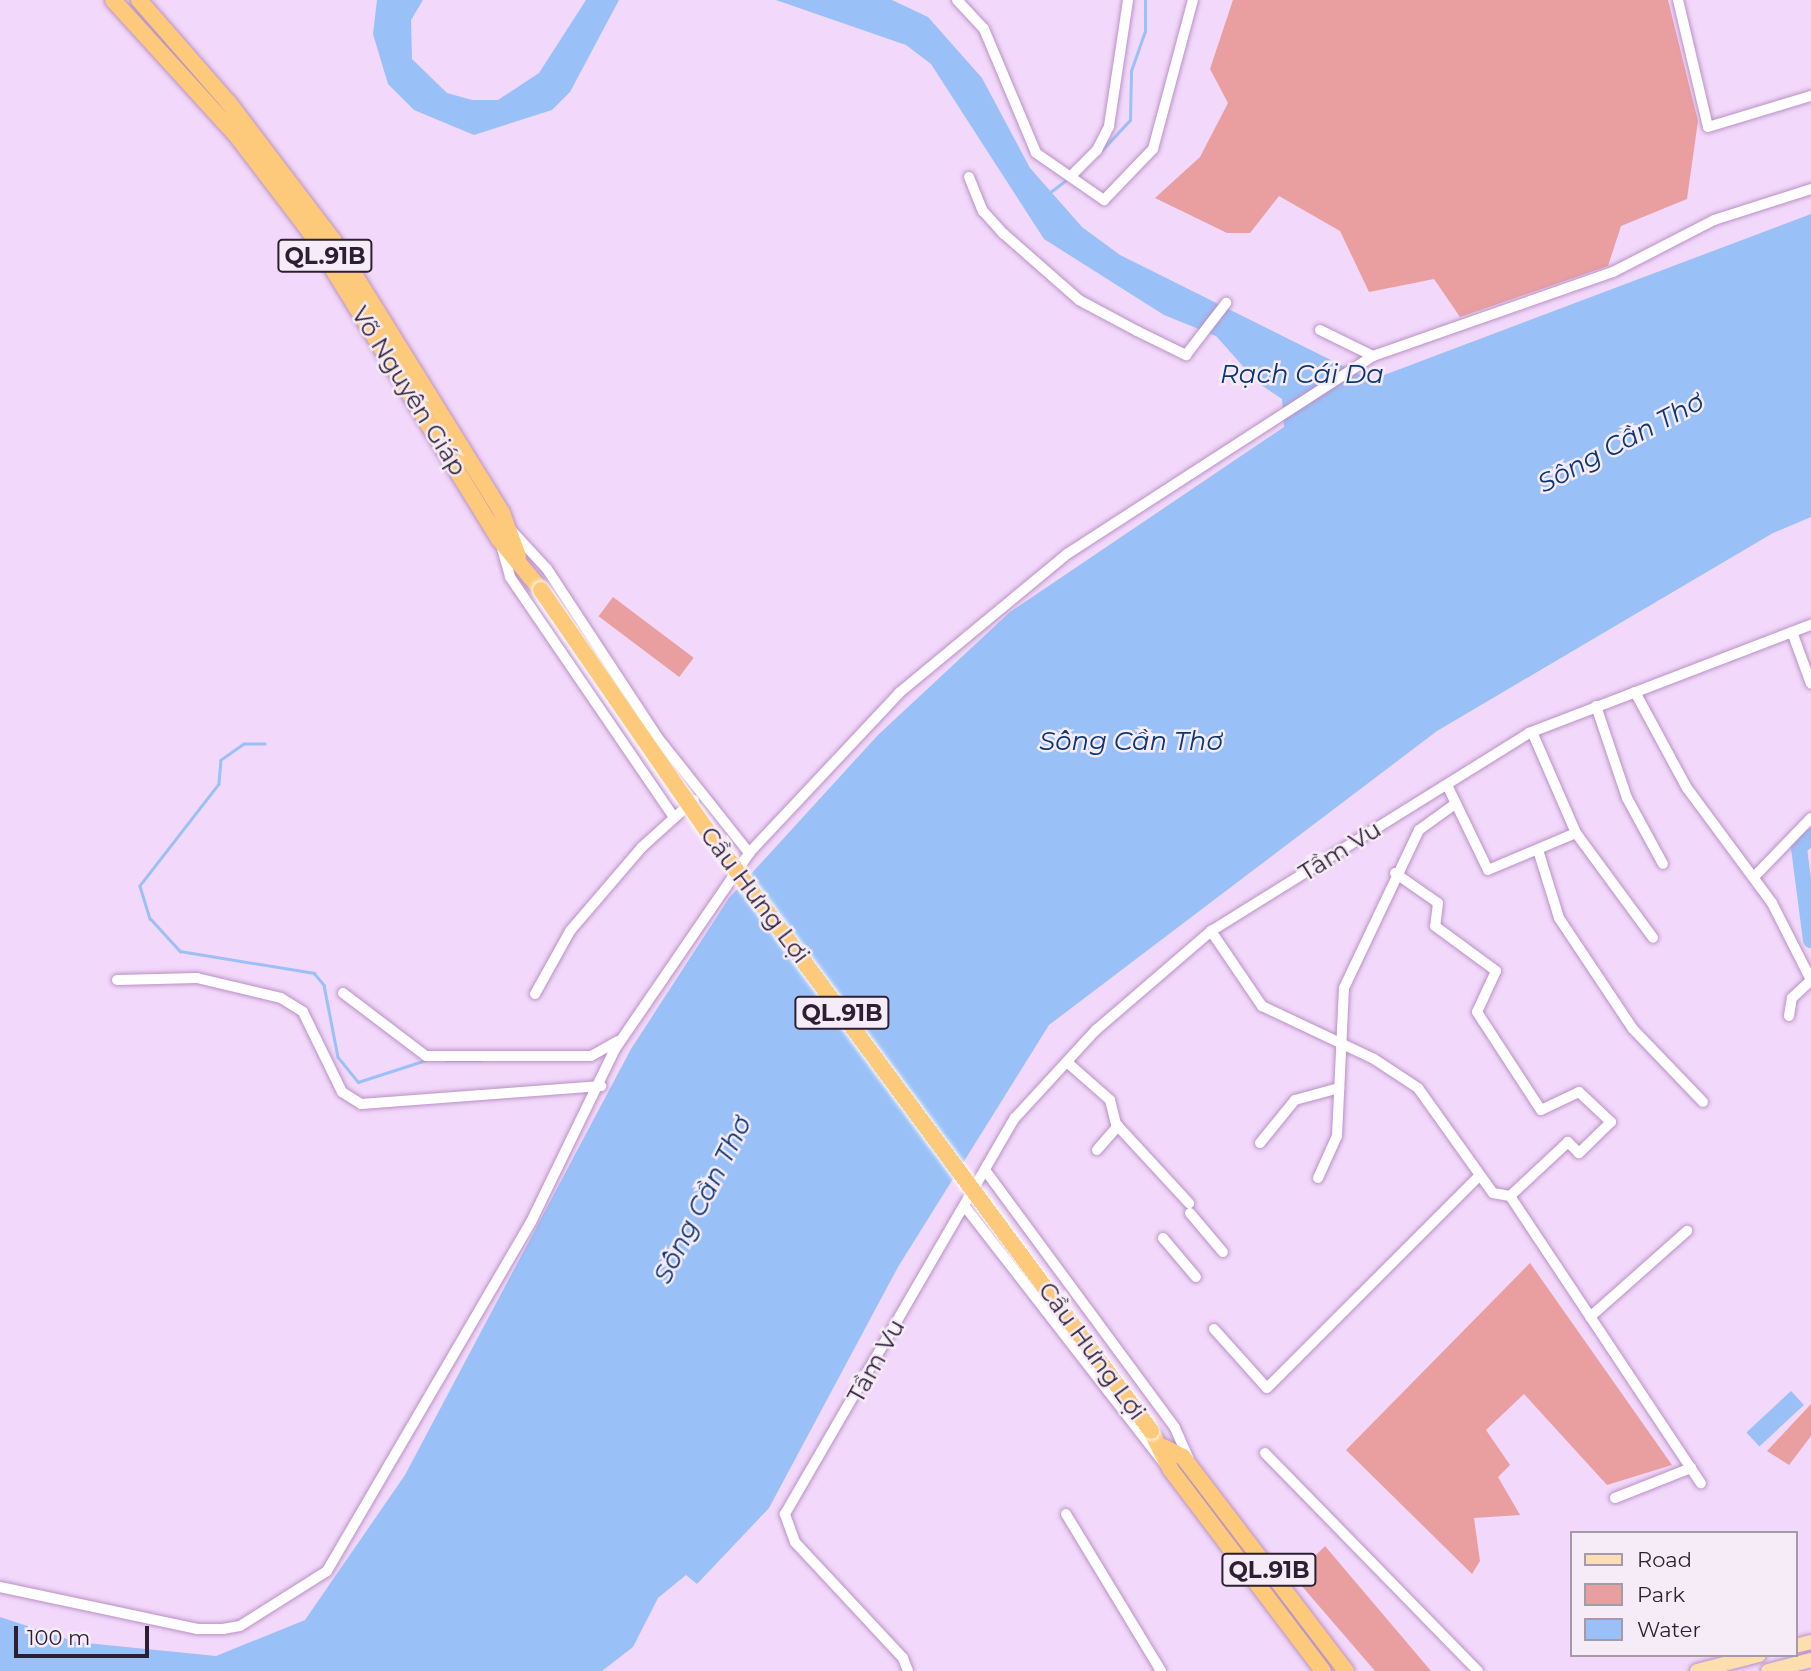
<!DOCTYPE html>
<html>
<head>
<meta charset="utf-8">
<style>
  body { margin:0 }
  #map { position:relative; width:1811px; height:1671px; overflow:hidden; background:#f2d8fa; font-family:Montserrat,sans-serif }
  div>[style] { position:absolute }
  .green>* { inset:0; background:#e99fa0; transform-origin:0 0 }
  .water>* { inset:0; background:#9ac0f8; transform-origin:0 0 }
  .stream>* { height:2.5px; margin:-1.25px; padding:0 1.25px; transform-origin:1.25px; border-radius:1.25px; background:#9ac0f8 }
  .river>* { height:16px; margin:-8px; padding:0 8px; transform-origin:8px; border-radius:8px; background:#9ac0f8 }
  .roads { filter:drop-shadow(0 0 2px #ba91c6) drop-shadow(0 0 2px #ba91c6) }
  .minor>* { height:10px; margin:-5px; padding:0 5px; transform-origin:5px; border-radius:5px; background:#fff }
  .major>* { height:14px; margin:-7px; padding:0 7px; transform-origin:7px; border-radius:7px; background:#fddfaf }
  .highway>* { height:16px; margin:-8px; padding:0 8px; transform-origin:8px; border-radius:8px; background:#fcca7a }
  .bridges { filter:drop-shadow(0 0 2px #fff) drop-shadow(0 0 2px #fff) }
  .highway-bridge>* { height:16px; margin:-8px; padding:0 8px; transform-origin:8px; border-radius:8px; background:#fcca7a }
  span { translate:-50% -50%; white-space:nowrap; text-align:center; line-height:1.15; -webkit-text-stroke:5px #f5ecf7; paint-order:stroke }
  .shield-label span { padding:2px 5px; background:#f5ecf7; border:2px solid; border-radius:5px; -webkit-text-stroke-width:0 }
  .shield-label { font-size:23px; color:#2e1e33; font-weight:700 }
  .street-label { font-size:24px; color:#2e1e33 }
  .water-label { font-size:26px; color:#0d3774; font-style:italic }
  .legend { position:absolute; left:1570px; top:1531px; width:228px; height:126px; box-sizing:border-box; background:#f5ecf7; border:2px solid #a59aa9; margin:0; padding:9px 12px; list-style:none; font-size:21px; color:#2e1e33 }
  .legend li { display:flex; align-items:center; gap:14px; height:35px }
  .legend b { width:35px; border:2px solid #a59aa9 }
  .scale { position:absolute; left:14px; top:1626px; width:135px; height:32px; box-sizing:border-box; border:4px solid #2e1e33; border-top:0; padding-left:9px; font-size:21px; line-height:24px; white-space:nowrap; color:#2e1e33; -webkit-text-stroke:5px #f5ecf7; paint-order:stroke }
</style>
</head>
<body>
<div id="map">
  <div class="green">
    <div style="clip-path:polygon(1233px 0,1668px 0,1698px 121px,1687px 199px,1621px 226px,1608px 266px,1460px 317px,1434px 279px,1369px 292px,1340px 231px,1279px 196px,1250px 233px,1227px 233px,1155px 198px,1200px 157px,1228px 103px,1210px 69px)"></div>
    <div style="left:613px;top:597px;width:101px;height:24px;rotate:37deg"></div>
    <div style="clip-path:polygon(1530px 1263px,1672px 1465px,1607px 1485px,1524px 1394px,1486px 1430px,1510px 1465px,1498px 1477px,1520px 1515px,1474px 1518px,1480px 1561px,1472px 1574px,1346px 1450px)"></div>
    <div style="clip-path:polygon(1811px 1404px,1811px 1436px,1789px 1465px,1767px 1451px)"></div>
    <div style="clip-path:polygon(1325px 1546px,1431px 1671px,1375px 1671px,1294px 1577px)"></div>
  </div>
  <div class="water">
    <div style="clip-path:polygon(377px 0,423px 0,411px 20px,412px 59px,447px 93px,472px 100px,498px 100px,539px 73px,586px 0,619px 0,570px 92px,552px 110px,474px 135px,414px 110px,388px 84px,373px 34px)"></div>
    <div style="clip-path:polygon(776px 0,892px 0,928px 17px,982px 78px,1030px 168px,1082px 227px,1120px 255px,1371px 380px,1811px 214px,1811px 517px,1773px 533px,1437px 731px,1049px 1025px,898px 1267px,769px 1508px,697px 1584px,686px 1575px,658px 1598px,633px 1647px,602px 1671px,0 1671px,0 1617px,76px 1642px,216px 1656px,305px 1620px,405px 1475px,631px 1049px,729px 898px,878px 735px,1010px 612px,1284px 427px,1282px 399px,1258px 383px,1216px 336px,1164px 315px,1044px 239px,931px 64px,906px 45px)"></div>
    <div style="left:1791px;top:1391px;width:19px;height:61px;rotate:47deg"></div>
  </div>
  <div class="stream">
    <div style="left:1101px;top:151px;width:42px;rotate:-46.9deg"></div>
    <div style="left:1130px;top:120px;width:49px;rotate:-88.8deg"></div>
    <div style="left:1131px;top:71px;width:42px;rotate:-70.7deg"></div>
    <div style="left:1145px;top:31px;width:31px;rotate:-90deg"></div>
    <div style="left:1049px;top:193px;width:21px;rotate:-37deg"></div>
    <div style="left:265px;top:744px;width:21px;rotate:180deg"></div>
    <div style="left:244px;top:744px;width:28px;rotate:145deg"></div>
    <div style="left:221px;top:760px;width:24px;rotate:95deg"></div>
    <div style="left:219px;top:784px;width:129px;rotate:127.8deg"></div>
    <div style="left:140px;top:886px;width:34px;rotate:73deg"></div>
    <div style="left:150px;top:918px;width:45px;rotate:47.7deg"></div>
    <div style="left:180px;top:951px;width:136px;rotate:9.3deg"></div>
    <div style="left:314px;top:973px;width:16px;rotate:50deg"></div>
    <div style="left:324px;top:985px;width:73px;rotate:79deg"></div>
    <div style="left:338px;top:1057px;width:32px;rotate:51deg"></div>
    <div style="left:358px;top:1082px;width:71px;rotate:-17.9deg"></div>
    <div style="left:446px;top:1061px;width:35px"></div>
  </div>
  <div class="river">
    <div style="left:1811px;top:836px;width:17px;rotate:135deg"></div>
    <div style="left:1799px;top:848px;width:93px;rotate:82.6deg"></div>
  </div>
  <div class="roads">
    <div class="minor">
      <div style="left:957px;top:0;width:40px;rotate:47deg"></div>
      <div style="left:984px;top:29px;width:134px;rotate:67.2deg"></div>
      <div style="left:1036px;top:153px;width:83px;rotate:34.7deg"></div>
      <div style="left:1104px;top:200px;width:71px;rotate:-46.1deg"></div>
      <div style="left:1153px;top:149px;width:154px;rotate:-75deg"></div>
      <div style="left:1678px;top:0;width:130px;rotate:76.7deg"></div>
      <div style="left:1708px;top:127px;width:108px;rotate:-16.8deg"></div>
      <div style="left:1071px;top:176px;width:37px;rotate:-45deg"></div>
      <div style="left:1097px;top:150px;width:27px;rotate:-63deg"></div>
      <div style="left:1109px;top:126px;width:127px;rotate:-81.4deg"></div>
      <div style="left:969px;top:177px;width:37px;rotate:68deg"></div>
      <div style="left:983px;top:211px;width:31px;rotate:48deg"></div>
      <div style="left:1004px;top:234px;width:100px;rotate:41.3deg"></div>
      <div style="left:1079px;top:300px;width:66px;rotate:28.1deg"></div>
      <div style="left:1137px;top:331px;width:55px;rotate:26.1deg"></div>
      <div style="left:1186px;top:355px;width:66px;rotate:-52.4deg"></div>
      <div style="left:1320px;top:330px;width:59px;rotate:26.1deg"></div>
      <div style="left:1373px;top:356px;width:254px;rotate:-19.3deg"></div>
      <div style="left:1613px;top:272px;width:114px;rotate:-27.2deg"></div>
      <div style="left:1714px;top:220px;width:102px;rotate:-17.7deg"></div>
      <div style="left:511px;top:530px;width:53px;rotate:47.3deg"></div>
      <div style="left:547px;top:569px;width:202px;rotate:56.7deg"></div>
      <div style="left:658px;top:738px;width:147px;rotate:51.6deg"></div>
      <div style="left:501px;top:545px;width:33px;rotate:74deg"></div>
      <div style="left:510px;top:577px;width:291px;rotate:55.7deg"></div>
      <div style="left:1792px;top:632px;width:55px;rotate:69.9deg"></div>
      <div style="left:1635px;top:692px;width:109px;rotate:61.6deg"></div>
      <div style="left:1687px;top:788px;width:143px;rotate:53.5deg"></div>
      <div style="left:1772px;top:903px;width:86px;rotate:63.1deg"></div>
      <div style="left:1596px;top:706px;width:97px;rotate:71.4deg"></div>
      <div style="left:1627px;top:798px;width:75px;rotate:61.4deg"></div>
      <div style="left:1447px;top:785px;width:94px;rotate:64.2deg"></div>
      <div style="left:1488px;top:870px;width:95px;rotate:-22.8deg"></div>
      <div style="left:1576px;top:833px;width:110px;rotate:-113.5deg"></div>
      <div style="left:1576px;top:833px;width:130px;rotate:53.7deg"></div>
      <div style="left:1538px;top:850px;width:71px;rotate:72.8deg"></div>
      <div style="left:1559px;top:918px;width:133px;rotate:56.3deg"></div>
      <div style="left:1633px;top:1029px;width:101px;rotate:46.2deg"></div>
      <div style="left:1395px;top:873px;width:52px;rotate:34.9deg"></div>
      <div style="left:1438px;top:903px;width:23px;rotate:97deg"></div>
      <div style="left:1435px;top:926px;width:76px;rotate:36.4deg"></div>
      <div style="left:1496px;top:971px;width:45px;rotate:114.9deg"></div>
      <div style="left:1477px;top:1012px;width:117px;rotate:56.9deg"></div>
      <div style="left:1541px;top:1110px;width:42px;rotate:-25.3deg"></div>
      <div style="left:1579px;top:1092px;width:44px;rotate:43.2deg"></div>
      <div style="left:1611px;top:1122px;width:45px;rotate:135.9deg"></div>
      <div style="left:1579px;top:1153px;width:16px;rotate:-135deg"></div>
      <div style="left:1568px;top:1142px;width:79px;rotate:137deg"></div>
      <div style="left:1754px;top:877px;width:82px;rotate:-46deg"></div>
      <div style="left:1211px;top:931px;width:91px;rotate:55.8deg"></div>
      <div style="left:1262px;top:1006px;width:124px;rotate:25.3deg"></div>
      <div style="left:1374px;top:1059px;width:53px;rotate:33.4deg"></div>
      <div style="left:1418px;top:1088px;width:129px;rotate:54.5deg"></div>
      <div style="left:1493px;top:1193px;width:17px;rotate:10deg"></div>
      <div style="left:1510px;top:1196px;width:345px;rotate:56.4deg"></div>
      <div style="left:117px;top:980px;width:80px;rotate:-1.4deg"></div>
      <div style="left:197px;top:978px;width:86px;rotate:13.4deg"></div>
      <div style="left:281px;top:998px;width:26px;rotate:32deg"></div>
      <div style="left:303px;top:1012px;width:89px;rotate:64deg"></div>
      <div style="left:342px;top:1092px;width:22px;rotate:32deg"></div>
      <div style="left:361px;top:1104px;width:241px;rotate:-4.3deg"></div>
      <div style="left:343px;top:993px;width:104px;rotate:37.2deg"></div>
      <div style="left:426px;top:1056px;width:165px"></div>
      <div style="left:591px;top:1056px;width:31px;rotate:-29deg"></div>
      <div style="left:535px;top:994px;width:72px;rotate:-60.9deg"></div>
      <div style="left:570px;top:931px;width:111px;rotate:-49.4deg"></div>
      <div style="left:642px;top:847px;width:70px;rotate:-42.1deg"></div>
      <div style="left:1789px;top:1016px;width:18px;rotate:-81deg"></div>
      <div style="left:1792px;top:998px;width:26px;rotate:-43deg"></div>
      <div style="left:1068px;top:1063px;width:56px;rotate:41.4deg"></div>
      <div style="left:1110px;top:1100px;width:25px;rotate:76deg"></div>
      <div style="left:1116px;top:1124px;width:108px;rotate:47.3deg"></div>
      <div style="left:1260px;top:1143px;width:55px;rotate:-50.9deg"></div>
      <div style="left:1295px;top:1100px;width:46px;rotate:-15.3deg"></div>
      <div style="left:1097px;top:1150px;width:32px;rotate:-49deg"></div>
      <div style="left:985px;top:1170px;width:320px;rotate:53.6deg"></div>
      <div style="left:1175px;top:1428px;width:35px;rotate:66deg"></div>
      <div style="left:1318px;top:1178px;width:46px;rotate:-65.7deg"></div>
      <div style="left:1337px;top:1136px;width:148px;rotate:-87.3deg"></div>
      <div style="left:1344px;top:988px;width:175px;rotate:-64.6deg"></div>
      <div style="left:1419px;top:830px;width:44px;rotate:-35.8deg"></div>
      <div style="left:966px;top:1208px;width:325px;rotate:52.2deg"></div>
      <div style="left:1190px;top:1213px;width:51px;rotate:49.8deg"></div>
      <div style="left:1163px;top:1238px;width:51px;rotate:49.8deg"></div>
      <div style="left:1590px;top:1317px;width:130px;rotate:-41.6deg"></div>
      <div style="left:1214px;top:1329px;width:79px;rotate:48.1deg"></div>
      <div style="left:1267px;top:1388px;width:301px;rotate:-45deg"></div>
      <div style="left:1265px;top:1453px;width:305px;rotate:45.7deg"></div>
      <div style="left:1615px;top:1498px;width:82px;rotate:-21.5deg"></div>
      <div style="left:1066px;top:1514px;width:184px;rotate:58.8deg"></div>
      <div style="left:0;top:1587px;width:202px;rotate:12deg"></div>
      <div style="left:198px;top:1629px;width:25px"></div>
      <div style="left:223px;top:1629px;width:17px;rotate:-10deg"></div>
      <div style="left:240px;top:1626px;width:103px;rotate:-32.3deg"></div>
      <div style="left:327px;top:1571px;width:404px;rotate:-59.7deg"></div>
      <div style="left:531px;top:1222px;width:192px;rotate:-64.1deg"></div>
      <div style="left:615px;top:1049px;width:237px;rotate:-55.6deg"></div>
      <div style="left:749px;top:853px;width:219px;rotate:-46.8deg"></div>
      <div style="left:899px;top:693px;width:218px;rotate:-39.6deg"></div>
      <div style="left:1067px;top:554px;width:364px;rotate:-32.9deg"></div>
      <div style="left:908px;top:1671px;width:14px;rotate:-111deg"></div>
      <div style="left:903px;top:1658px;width:158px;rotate:-133deg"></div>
      <div style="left:795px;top:1542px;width:30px;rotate:-110deg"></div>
      <div style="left:785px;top:1514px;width:458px;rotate:-59.9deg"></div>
      <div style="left:1015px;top:1118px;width:120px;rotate:-47.4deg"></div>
      <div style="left:1096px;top:1030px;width:152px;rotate:-40.7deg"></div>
      <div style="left:1211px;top:931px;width:375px;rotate:-31.9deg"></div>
      <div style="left:1529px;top:733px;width:302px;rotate:-21deg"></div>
    </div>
    <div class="major">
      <div style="left:1795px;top:1646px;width:16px;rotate:-14deg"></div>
      <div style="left:1697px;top:1671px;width:64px;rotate:-14.5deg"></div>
      <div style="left:1768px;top:1671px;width:44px;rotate:-14.3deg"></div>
    </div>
    <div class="highway">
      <div style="left:113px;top:0;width:183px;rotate:47.7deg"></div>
      <div style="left:236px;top:135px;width:122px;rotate:52.7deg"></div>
      <div style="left:310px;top:232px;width:361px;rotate:58.4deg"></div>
      <div style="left:499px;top:539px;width:66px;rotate:50.5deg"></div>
      <div style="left:139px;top:0;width:137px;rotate:48.9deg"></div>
      <div style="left:229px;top:103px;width:172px;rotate:52.8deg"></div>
      <div style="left:333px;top:240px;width:321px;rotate:58.2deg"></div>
      <div style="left:502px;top:513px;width:46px;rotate:69.6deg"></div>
      <div style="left:1151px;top:1431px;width:44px;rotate:62.9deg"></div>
      <div style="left:1171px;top:1470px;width:252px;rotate:52.9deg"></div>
      <div style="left:1163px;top:1447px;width:22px;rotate:27deg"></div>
      <div style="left:1183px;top:1457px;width:269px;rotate:52.7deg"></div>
    </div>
  </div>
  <div class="bridges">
    <div class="highway-bridge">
      <div style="left:541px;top:590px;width:294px;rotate:55.4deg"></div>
      <div style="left:708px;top:832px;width:745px;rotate:53.51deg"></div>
    </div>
  </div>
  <div class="shield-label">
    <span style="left:325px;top:256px">QL.91B</span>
    <span style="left:842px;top:1013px">QL.91B</span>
    <span style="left:1269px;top:1570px">QL.91B</span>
  </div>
  <div class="street-label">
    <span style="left:409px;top:391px;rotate:58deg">Võ Nguyên Giáp</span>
    <span style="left:1340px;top:851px;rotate:-32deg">Tầm Vu</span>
    <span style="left:755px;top:895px;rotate:53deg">Cầu Hưng Lợi</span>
    <span style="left:1092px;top:1351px;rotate:54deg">Cầu Hưng Lợi</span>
    <span style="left:876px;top:1361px;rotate:-61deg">Tầm Vu</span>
  </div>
  <div class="water-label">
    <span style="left:1302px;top:375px">Rạch Cái Da</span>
    <span style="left:1621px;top:443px;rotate:-28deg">Sông Cần Thơ</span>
    <span style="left:1131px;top:742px">Sông Cần Thơ</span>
    <span style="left:703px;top:1200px;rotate:-63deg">Sông Cần Thơ</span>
  </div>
  <ul class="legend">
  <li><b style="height:9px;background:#fddfaf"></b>Road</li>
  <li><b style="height:19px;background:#e99fa0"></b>Park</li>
  <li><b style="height:19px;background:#9ac0f8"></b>Water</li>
  </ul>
  <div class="scale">100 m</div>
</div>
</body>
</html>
